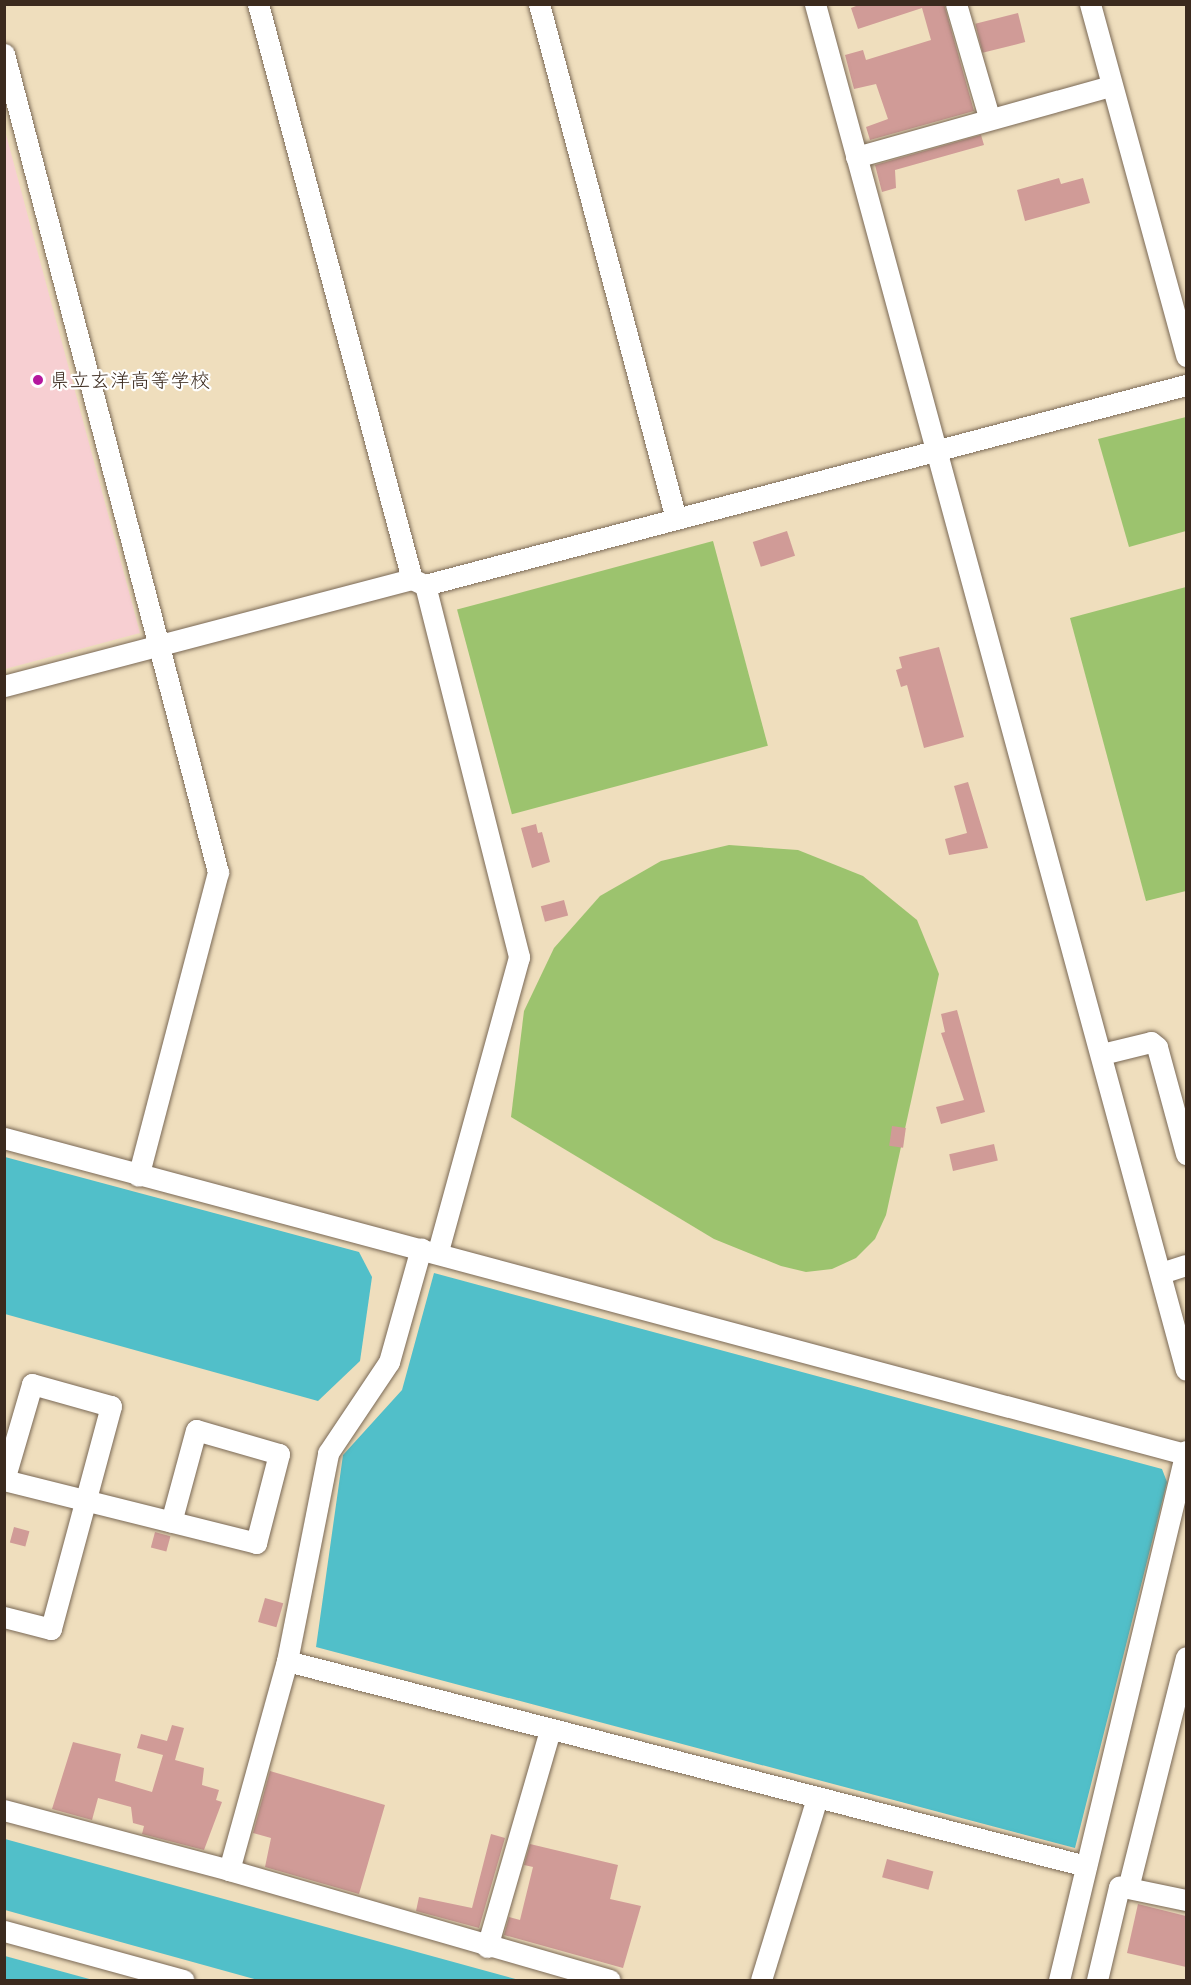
<!DOCTYPE html>
<html>
<head>
<meta charset="utf-8">
<style>
  body { margin:0 }
  #map { position:relative; width:1191px; height:1985px; overflow:hidden; background:#efdebd; font-family:"Comic Neue","Klee One",sans-serif }
  div>[style] { position:absolute }
  .built>* { inset:0; background:#f7cfd2 }
  .green>* { inset:0; background:#9cc36e; transform-origin:0 0 }
  .water>* { inset:0; background:#51bfc9 }
  .building>* { inset:0; background:#d09b97; transform-origin:0 0 }
  .roads { filter:drop-shadow(0 0 2px #7a6956) drop-shadow(0 0 2px #7a6956) }
  .minor>* { height:21px; margin:-10.5px; padding:0 10.5px; transform-origin:10.5px; border-radius:10.5px; background:#fff }
  .dots>* { width:16px; height:16px; translate:-50% -50%; box-sizing:border-box; border:3px solid #fff; border-radius:50% }
  span { translate:-50% -50%; white-space:nowrap; text-align:center; line-height:1.15; -webkit-text-stroke:4.5px #fff; paint-order:stroke }
  .poi-label { font-size:20px; color:#3b2a1e }
  .left { translate:0 -50%; text-align:left }
  .frame { position:absolute; inset:0; border:6px solid #3b2a1e; pointer-events:none }
</style>
</head>
<body>
<div id="map">
  <div class="built">
    <div style="clip-path:polygon(4px 127px,140px 633px,5px 669px,4px 669px)"></div>
  </div>
  <div class="green">
    <div style="clip-path:polygon(1186px 417px,1186px 531px,1129px 547px,1098px 439px)"></div>
    <div style="left:713px;top:541px;width:212px;height:265px;rotate:75deg"></div>
    <div style="clip-path:polygon(1186px 587px,1186px 891px,1146px 901px,1070px 618px)"></div>
    <div style="clip-path:polygon(729px 845px,798px 850px,863px 876px,917px 920px,939px 974px,886px 1215px,875px 1239px,856px 1258px,832px 1269px,806px 1272px,781px 1266px,714px 1239px,511px 1117px,524px 1011px,554px 948px,600px 896px,661px 861px)"></div>
  </div>
  <div class="water">
    <div style="clip-path:polygon(5px 1157px,359px 1252px,372px 1277px,360px 1361px,318px 1401px,5px 1314px)"></div>
    <div style="clip-path:polygon(434px 1273px,1162px 1469px,1167px 1482px,1075px 1848px,316px 1647px,343px 1455px,402px 1390px)"></div>
    <div style="clip-path:polygon(4px 1839px,5px 1839px,519px 1980px,258px 1980px,5px 1910px)"></div>
    <div style="clip-path:polygon(4px 1956px,5px 1956px,93px 1980px,5px 1980px)"></div>
  </div>
  <div class="building">
    <div style="clip-path:polygon(861px 4px,944px 4px,974px 111px,870px 140px,866px 127px,888px 119px,876px 84px,854px 89px,845px 55px,863px 50px,866px 60px,931px 40px,922px 8px,858px 29px,851px 8px)"></div>
    <div style="left:1018px;top:13px;width:30px;height:44px;rotate:76deg"></div>
    <div style="clip-path:polygon(981px 135px,984px 145px,895px 170px,896px 188px,882px 192px,875px 165px)"></div>
    <div style="clip-path:polygon(1059px 178px,1061px 184px,1083px 178px,1090px 203px,1025px 221px,1017px 190px)"></div>
    <div style="left:787px;top:531px;width:26px;height:36px;rotate:72deg"></div>
    <div style="clip-path:polygon(939px 647px,964px 737px,924px 748px,907px 685px,901px 687px,896px 670px,902px 668px,899px 657px)"></div>
    <div style="clip-path:polygon(968px 782px,988px 848px,949px 855px,945px 839px,967px 833px,954px 786px)"></div>
    <div style="clip-path:polygon(536px 824px,538px 833px,542px 832px,550px 862px,532px 868px,521px 828px)"></div>
    <div style="left:564px;top:900px;width:16px;height:24px;rotate:75deg"></div>
    <div style="clip-path:polygon(957px 1010px,985px 1112px,941px 1124px,936px 1107px,964px 1100px,941px 1033px,945px 1032px,941px 1014px)"></div>
    <div style="left:892px;top:1126px;width:14px;height:20px;rotate:8deg"></div>
    <div style="left:994px;top:1144px;width:17px;height:46px;rotate:77deg"></div>
    <div style="left:14px;top:1527px;width:16px;height:16px;rotate:15deg"></div>
    <div style="left:155px;top:1532px;width:16px;height:16px;rotate:15deg"></div>
    <div style="left:265px;top:1598px;width:19px;height:25px;rotate:16deg"></div>
    <div style="clip-path:polygon(172px 1725px,184px 1728px,175px 1760px,204px 1768px,202px 1785px,219px 1790px,216px 1800px,222px 1802px,204px 1850px,142px 1834px,144px 1826px,133px 1823px,131px 1807px,98px 1798px,92px 1820px,52px 1809px,73px 1742px,121px 1754px,115px 1781px,152px 1792px,163px 1755px,137px 1748px,141px 1734px,167px 1741px)"></div>
    <div style="clip-path:polygon(270px 1771px,385px 1805px,359px 1894px,265px 1867px,271px 1838px,253px 1833px)"></div>
    <div style="clip-path:polygon(491px 1834px,505px 1838px,479px 1928px,416px 1911px,419px 1897px,472px 1908px)"></div>
    <div style="clip-path:polygon(530px 1844px,618px 1865px,610px 1899px,641px 1906px,623px 1968px,504px 1935px,509px 1917px,520px 1920px,533px 1867px,524px 1865px)"></div>
    <div style="left:887px;top:1859px;width:48px;height:19px;rotate:15deg"></div>
    <div style="clip-path:polygon(1138px 1904px,1186px 1916px,1186px 1967px,1127px 1953px)"></div>
  </div>
  <div class="roads">
    <div class="minor">
      <div style="left:258px;top:4px;width:595px;rotate:75.01deg"></div>
      <div style="left:539px;top:4px;width:533px;rotate:75.1deg"></div>
      <div style="left:815px;top:4px;width:1415px;rotate:74.81deg"></div>
      <div style="left:956px;top:4px;width:118px;rotate:73.7deg"></div>
      <div style="left:1090px;top:4px;width:365px;rotate:74.7deg"></div>
      <div style="left:4px;top:54px;width:846px;rotate:75.34deg"></div>
      <div style="left:218px;top:872px;width:314px;rotate:104.7deg"></div>
      <div style="left:856px;top:157px;width:264px;rotate:-15.6deg"></div>
      <div style="left:425px;top:585px;width:384px;rotate:75.8deg"></div>
      <div style="left:519px;top:957px;width:306px;rotate:105.4deg"></div>
      <div style="left:4px;top:686px;width:422px;rotate:-14.7deg"></div>
      <div style="left:412px;top:579px;width:14px;rotate:25deg"></div>
      <div style="left:425px;top:585px;width:787px;rotate:-14.73deg"></div>
      <div style="left:1102px;top:1054px;width:50px;rotate:-13.8deg"></div>
      <div style="left:1151px;top:1042px;width:8px;rotate:40deg"></div>
      <div style="left:1157px;top:1047px;width:111px;rotate:74.8deg"></div>
      <div style="left:4px;top:1138px;width:1223px;rotate:14.98deg"></div>
      <div style="left:1161px;top:1273px;width:26px;rotate:-18deg"></div>
      <div style="left:4px;top:1480px;width:260px;rotate:14deg"></div>
      <div style="left:256px;top:1543px;width:92px;rotate:-75.5deg"></div>
      <div style="left:279px;top:1454px;width:86px;rotate:-163.9deg"></div>
      <div style="left:196px;top:1430px;width:95px;rotate:105.2deg"></div>
      <div style="left:4px;top:1480px;width:100px;rotate:-73.7deg"></div>
      <div style="left:32px;top:1384px;width:82px;rotate:15.6deg"></div>
      <div style="left:111px;top:1406px;width:231px;rotate:105.1deg"></div>
      <div style="left:51px;top:1629px;width:49px;rotate:-165.7deg"></div>
      <div style="left:287px;top:1661px;width:825px;rotate:14.39deg"></div>
      <div style="left:4px;top:1810px;width:233px;rotate:14.9deg"></div>
      <div style="left:229px;top:1870px;width:396px;rotate:16.1deg"></div>
      <div style="left:229px;top:1870px;width:217px;rotate:-74.5deg"></div>
      <div style="left:287px;top:1661px;width:212px;rotate:-78.8deg"></div>
      <div style="left:328px;top:1453px;width:110px;rotate:-56.2deg"></div>
      <div style="left:389px;top:1362px;width:118px;rotate:-74.3deg"></div>
      <div style="left:1128px;top:1888px;width:59px;rotate:11.7deg"></div>
      <div style="left:4px;top:1931px;width:186px;rotate:15.3deg"></div>
      <div style="left:487px;top:1947px;width:226px;rotate:-73.8deg"></div>
      <div style="left:761px;top:1980px;width:190px;rotate:-72.9deg"></div>
      <div style="left:1059px;top:1980px;width:544px;rotate:-76.5deg"></div>
      <div style="left:1097px;top:1980px;width:96px;rotate:-76.7deg"></div>
      <div style="left:1119px;top:1887px;width:9px;rotate:6deg"></div>
      <div style="left:1128px;top:1888px;width:238px;rotate:-75.9deg"></div>
    </div>
  </div>
  <div class="dots">
    <div style="left:38px;top:380px;background:#b5179e"></div>
  </div>
  <div class="poi-label">
    <span class="left" style="left:50px;top:380px">県立玄洋高等学校</span>
  </div>
  <div class="frame"></div>
</div>
</body>
</html>
